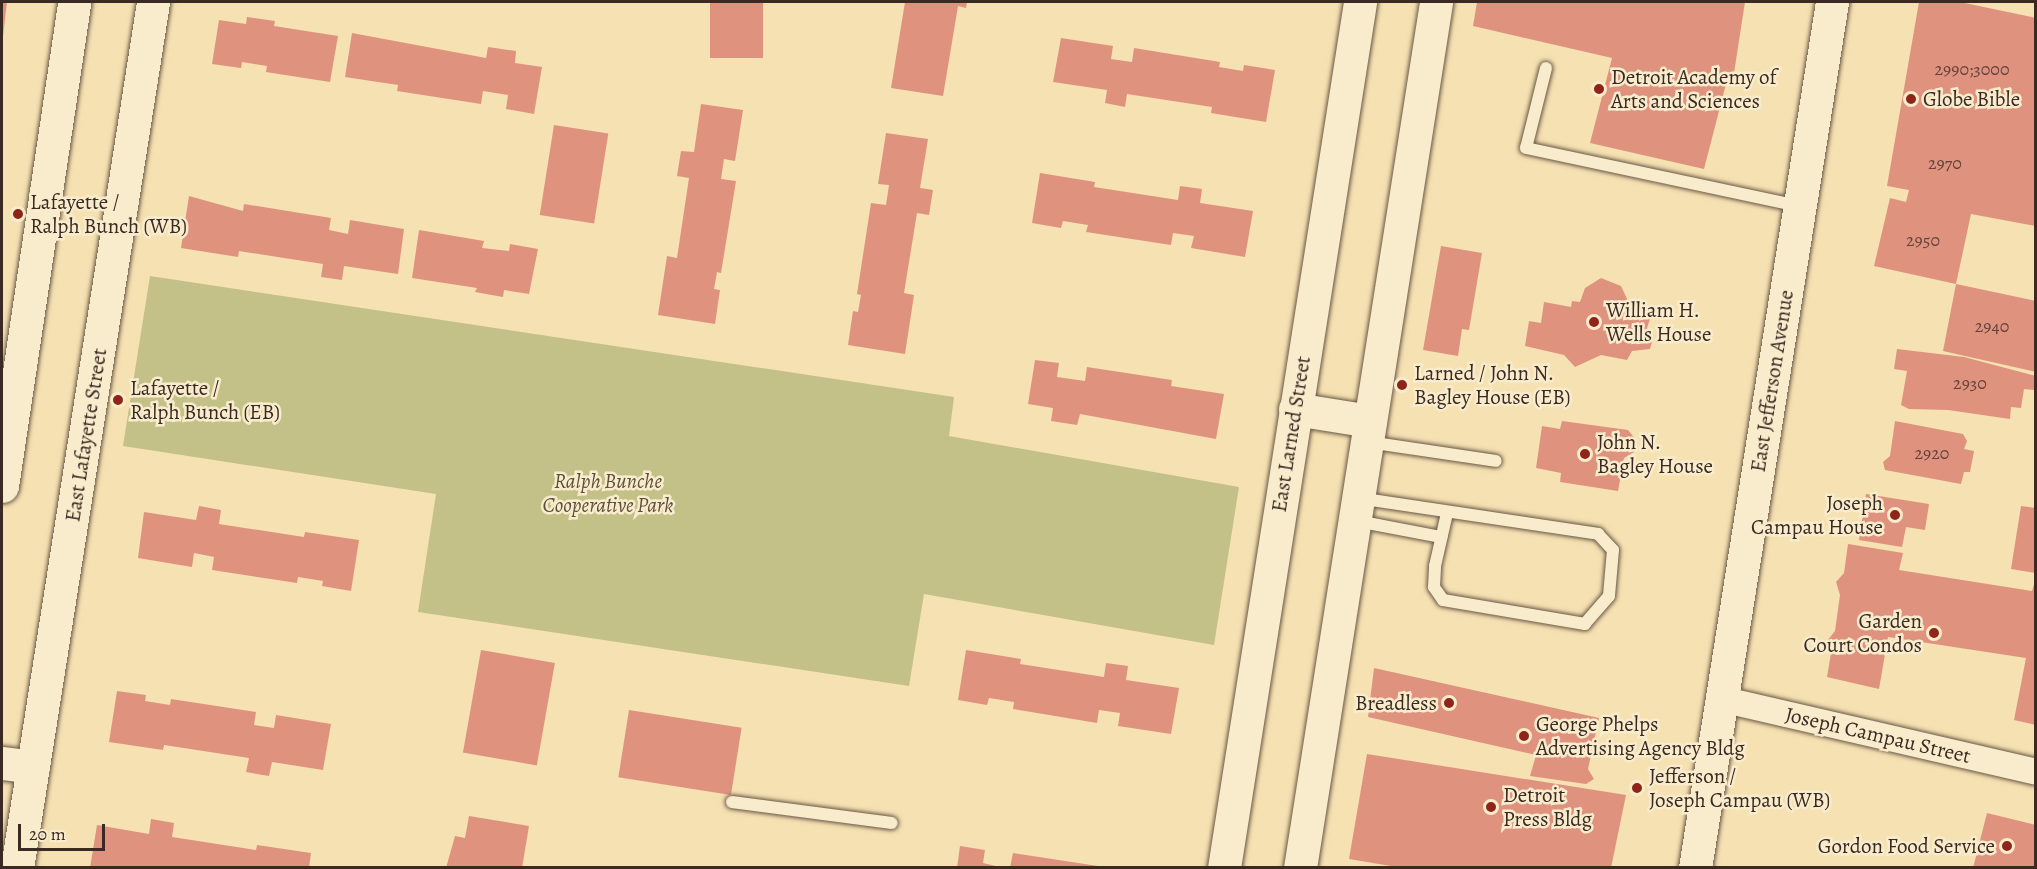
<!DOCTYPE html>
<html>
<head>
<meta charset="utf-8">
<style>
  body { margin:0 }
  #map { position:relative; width:2037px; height:869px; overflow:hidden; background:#f5e1b1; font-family:Alegreya,serif }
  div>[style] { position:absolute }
  .green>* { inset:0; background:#c3c187 }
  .building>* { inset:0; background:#df937f; transform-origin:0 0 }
  .roads { filter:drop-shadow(0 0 2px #6a5746) drop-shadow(0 0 2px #6a5746) }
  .lane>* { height:12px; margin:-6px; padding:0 6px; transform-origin:6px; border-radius:6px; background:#f8eccc }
  .street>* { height:26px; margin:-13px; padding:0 13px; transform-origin:13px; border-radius:13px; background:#f8eccc }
  .secondary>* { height:33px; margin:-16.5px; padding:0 16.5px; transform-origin:16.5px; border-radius:16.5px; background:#f8eccc }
  .dots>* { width:16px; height:16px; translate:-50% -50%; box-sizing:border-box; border:3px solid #f8eccc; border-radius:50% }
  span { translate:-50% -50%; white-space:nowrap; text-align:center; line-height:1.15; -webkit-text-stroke:5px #f8eccc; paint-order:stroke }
  .number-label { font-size:18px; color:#64443a }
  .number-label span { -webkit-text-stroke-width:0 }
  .poi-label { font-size:21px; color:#3b2923 }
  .left { translate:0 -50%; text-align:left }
  .right { translate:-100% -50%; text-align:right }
  .street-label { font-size:21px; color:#3b2923 }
  .park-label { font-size:21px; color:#5d4f3c; font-style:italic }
  .frame { position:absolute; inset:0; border:3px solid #3b2923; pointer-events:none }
  .scale { position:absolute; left:18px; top:824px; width:87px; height:27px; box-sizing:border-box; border:3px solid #3b2923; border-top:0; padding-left:8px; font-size:18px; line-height:21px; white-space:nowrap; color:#3b2923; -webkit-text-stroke:4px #f8eccc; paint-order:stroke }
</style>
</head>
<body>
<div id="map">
  <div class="green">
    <div style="clip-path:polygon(150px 276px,954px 397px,949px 436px,1239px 487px,1214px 645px,924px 594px,909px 686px,418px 612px,436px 494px,123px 446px)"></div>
  </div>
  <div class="building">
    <div style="clip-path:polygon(2px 2px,7px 2px,3px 36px,2px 36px)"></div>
    <div style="left:710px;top:2px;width:53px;height:56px"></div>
    <div style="clip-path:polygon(905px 2px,967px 2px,966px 8px,958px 6px,943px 96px,891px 88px)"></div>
    <div style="clip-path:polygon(1477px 2px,1745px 2px,1732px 86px,1726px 84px,1704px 169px,1590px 143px,1612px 58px,1473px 26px)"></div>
    <div style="clip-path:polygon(1919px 2px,1960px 2px,2036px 18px,2036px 226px,1971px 214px,1956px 284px,1874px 266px,1890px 198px,1906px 202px,1909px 190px,1887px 186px)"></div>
    <div style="clip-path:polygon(247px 17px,275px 21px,274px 26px,338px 36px,330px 82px,266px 72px,267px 66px,242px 62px,241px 68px,212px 64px,219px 20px,246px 24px)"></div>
    <div style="clip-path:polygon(352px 33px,486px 58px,488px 47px,516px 51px,515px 63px,542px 67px,534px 114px,506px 109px,508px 95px,483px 91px,481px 104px,397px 91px,398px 85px,345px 77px)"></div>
    <div style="clip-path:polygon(1061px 38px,1113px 46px,1111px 59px,1132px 62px,1134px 48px,1220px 62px,1219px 67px,1243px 71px,1244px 65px,1275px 70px,1266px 122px,1211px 113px,1212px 107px,1127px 94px,1125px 107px,1105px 103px,1107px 90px,1053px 82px)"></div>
    <div style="clip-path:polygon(701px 104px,743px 110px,735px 161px,724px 159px,721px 179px,736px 181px,721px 273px,717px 272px,714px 289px,720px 290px,715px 324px,658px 315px,667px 256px,677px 258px,689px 178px,677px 176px,681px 151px,694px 152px)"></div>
    <div style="left:554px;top:125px;width:55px;height:91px;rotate:9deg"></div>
    <div style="clip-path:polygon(886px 133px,928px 139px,920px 188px,933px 190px,929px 215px,917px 213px,904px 293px,914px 295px,905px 354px,848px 345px,853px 311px,858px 312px,861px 295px,857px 294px,871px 203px,886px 205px,889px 185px,878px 184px)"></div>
    <div style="clip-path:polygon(1040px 173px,1095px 182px,1094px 187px,1178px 200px,1180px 186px,1202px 189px,1200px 203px,1253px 211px,1245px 257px,1191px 248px,1194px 236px,1173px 233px,1171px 245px,1086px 232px,1088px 225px,1063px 221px,1061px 228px,1032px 223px)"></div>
    <div style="clip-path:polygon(189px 196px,243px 211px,244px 204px,331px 218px,329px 230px,348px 234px,350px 220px,404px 229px,398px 274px,344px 266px,342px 280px,321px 277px,323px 264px,239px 251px,238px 257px,181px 248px)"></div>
    <div style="clip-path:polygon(419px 230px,484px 241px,482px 248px,509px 251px,510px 244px,538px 249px,529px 294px,504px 290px,503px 297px,475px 292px,477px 288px,412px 278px)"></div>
    <div style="clip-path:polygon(1441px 246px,1482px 253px,1469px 330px,1462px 329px,1458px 356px,1423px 350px)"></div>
    <div style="clip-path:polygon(1601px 278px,1621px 286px,1628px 301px,1626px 310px,1652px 313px,1647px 328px,1653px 338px,1650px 349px,1632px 351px,1627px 360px,1601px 355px,1575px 367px,1564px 355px,1525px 346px,1529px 321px,1541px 323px,1544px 302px,1571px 307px,1572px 301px,1580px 302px,1585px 288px)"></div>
    <div style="clip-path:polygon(1956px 284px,2036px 301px,2036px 372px,1943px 351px)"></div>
    <div style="clip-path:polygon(1897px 349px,1964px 357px,2036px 376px,2034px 390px,2024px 389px,2021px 408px,2011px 407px,2010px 419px,1948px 410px,1909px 409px,1901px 405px,1907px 371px,1894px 369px)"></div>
    <div style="clip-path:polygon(1035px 360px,1059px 363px,1057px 377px,1085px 381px,1087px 367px,1172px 380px,1171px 386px,1224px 394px,1216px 439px,1080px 414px,1077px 425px,1051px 421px,1053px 408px,1028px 404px)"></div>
    <div style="clip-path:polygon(1562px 421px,1628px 430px,1637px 441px,1634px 452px,1624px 458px,1618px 491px,1560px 482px,1561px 473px,1536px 468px,1542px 426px,1560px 429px)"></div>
    <div style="clip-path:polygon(1895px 421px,1963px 434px,1967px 441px,1964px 449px,1974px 451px,1970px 472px,1964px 472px,1961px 484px,1885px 470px,1883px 462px,1890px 456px)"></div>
    <div style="clip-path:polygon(1866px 494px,1929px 504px,1925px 530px,1906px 527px,1902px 547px,1859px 540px)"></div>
    <div style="clip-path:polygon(199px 506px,221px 510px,219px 524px,304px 537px,305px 532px,359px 540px,351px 591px,322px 586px,323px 581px,298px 577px,297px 583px,212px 570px,214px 557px,194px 553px,192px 567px,138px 558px,144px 512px,196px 520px)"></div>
    <div style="clip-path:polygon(2021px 506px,2036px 508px,2036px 573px,2011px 569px)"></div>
    <div style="clip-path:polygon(1848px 544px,1903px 553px,1899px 570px,2032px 591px,2036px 578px,2036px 725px,2014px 720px,2026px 658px,1888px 637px,1879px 689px,1827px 677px,1831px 653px,1827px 641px,1835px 631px,1840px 595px,1836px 582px,1844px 573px)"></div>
    <div style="left:481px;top:650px;width:75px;height:104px;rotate:10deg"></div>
    <div style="clip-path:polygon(966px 650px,1021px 659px,1020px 664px,1104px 677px,1106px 663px,1128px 666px,1126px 680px,1179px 688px,1171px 734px,1118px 726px,1120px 713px,1099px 710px,1097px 723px,1013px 709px,1014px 702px,989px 698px,987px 705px,958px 700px)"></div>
    <div style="clip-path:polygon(1374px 668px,1599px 718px,1588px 769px,1594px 779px,1586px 784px,1530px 776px,1536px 755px,1368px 717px)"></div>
    <div style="clip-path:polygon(117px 691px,146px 695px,145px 701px,170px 705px,171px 699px,256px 712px,254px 725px,274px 728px,276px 715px,331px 724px,323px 770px,272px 762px,269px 776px,246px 772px,249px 758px,164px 745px,163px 750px,109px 742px)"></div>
    <div style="left:629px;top:710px;width:114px;height:68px;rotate:9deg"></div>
    <div style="clip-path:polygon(1367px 754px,1626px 795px,1611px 868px,1403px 868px,1349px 859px)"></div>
    <div style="clip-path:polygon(1987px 813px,2036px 825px,2036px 868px,1973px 868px)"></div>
    <div style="clip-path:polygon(469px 816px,529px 826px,522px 868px,446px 868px,455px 836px,465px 838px)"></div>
    <div style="clip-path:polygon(151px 819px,174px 823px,172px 837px,256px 850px,257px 845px,311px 853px,309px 868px,90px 868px,97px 825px,149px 834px)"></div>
    <div style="clip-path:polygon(960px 846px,985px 850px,983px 863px,1004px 868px,957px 868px)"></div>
    <div style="clip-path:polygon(1013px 853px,1098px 866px,1098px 868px,1010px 868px)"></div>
  </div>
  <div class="roads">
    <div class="lane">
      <div style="left:1546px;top:68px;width:82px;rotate:104deg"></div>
      <div style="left:1526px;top:148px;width:278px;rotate:12deg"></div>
      <div style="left:1368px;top:442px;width:129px;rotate:8.4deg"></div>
      <div style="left:1358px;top:498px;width:243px;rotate:8.5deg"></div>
      <div style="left:1598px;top:534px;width:22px;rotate:47deg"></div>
      <div style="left:1613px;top:550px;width:46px;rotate:95deg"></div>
      <div style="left:1609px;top:596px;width:37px;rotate:131deg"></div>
      <div style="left:1585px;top:624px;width:144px;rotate:-170.4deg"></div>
      <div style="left:1443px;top:600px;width:16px;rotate:-125deg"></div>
      <div style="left:1434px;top:587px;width:21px;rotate:-87deg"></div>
      <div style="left:1435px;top:566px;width:54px;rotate:-77.2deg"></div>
      <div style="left:1357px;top:521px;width:86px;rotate:10.8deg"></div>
      <div style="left:732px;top:802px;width:161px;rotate:7.5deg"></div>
    </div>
    <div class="street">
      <div style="left:1721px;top:699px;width:323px;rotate:13deg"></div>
    </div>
    <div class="secondary">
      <div style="left:1295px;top:409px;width:76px;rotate:9.1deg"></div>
      <div style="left:2px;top:486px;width:489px;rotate:-81.5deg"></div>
      <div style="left:2px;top:763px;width:31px;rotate:7deg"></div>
      <div style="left:17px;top:868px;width:877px;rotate:-81.07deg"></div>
      <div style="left:1224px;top:868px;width:877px;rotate:-81.07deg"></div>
      <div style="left:1300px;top:868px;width:877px;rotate:-81.07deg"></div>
      <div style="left:1695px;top:868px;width:877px;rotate:-81.01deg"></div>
    </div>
  </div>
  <div class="dots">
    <div style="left:1599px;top:89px;background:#8f2418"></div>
    <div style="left:1911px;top:99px;background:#8f2418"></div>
    <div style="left:18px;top:214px;background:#8f2418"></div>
    <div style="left:1594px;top:322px;background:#8f2418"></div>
    <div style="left:1402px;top:385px;background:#8f2418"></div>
    <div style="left:118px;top:400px;background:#8f2418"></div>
    <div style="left:1585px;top:454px;background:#8f2418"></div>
    <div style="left:1895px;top:515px;background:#8f2418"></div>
    <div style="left:1934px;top:633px;background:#8f2418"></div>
    <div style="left:1449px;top:703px;background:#8f2418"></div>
    <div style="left:1524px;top:736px;background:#8f2418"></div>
    <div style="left:1637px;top:788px;background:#8f2418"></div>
    <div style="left:1491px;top:807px;background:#8f2418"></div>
    <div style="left:2007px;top:846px;background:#8f2418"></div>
  </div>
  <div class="number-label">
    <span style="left:1972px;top:69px">2990;3000</span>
    <span style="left:1945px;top:163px">2970</span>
    <span style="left:1923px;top:240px">2950</span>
    <span style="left:1992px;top:326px">2940</span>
    <span style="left:1970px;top:383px">2930</span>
    <span style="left:1932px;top:453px">2920</span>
  </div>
  <div class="poi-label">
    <span class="left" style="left:1611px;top:89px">Detroit Academy of<br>Arts and Sciences</span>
    <span class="left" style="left:1923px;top:99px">Globe Bible</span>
    <span class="left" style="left:30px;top:214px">Lafayette /<br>Ralph Bunch (WB)</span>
    <span class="left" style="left:1606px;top:322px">William H.<br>Wells House</span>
    <span class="left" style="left:1414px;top:385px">Larned / John N.<br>Bagley House (EB)</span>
    <span class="left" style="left:130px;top:400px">Lafayette /<br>Ralph Bunch (EB)</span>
    <span class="left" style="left:1597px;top:454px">John N.<br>Bagley House</span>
    <span class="right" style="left:1883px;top:515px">Joseph<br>Campau House</span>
    <span class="right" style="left:1922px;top:633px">Garden<br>Court Condos</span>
    <span class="right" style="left:1437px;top:703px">Breadless</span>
    <span class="left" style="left:1536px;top:736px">George Phelps<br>Advertising Agency Bldg</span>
    <span class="left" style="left:1649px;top:788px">Jefferson /<br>Joseph Campau (WB)</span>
    <span class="left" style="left:1503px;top:807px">Detroit<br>Press Bldg</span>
    <span class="right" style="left:1995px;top:846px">Gordon Food Service</span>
  </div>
  <div class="street-label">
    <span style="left:1772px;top:381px;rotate:-81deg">East Jefferson Avenue</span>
    <span style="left:1291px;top:434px;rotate:-81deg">East Larned Street</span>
    <span style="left:86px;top:435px;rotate:-81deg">East Lafayette Street</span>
    <span style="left:1878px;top:735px;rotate:13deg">Joseph Campau Street</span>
  </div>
  <div class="park-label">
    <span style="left:608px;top:493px">Ralph Bunche<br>Cooperative Park</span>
  </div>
  <div class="frame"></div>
  <div class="scale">20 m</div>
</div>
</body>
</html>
